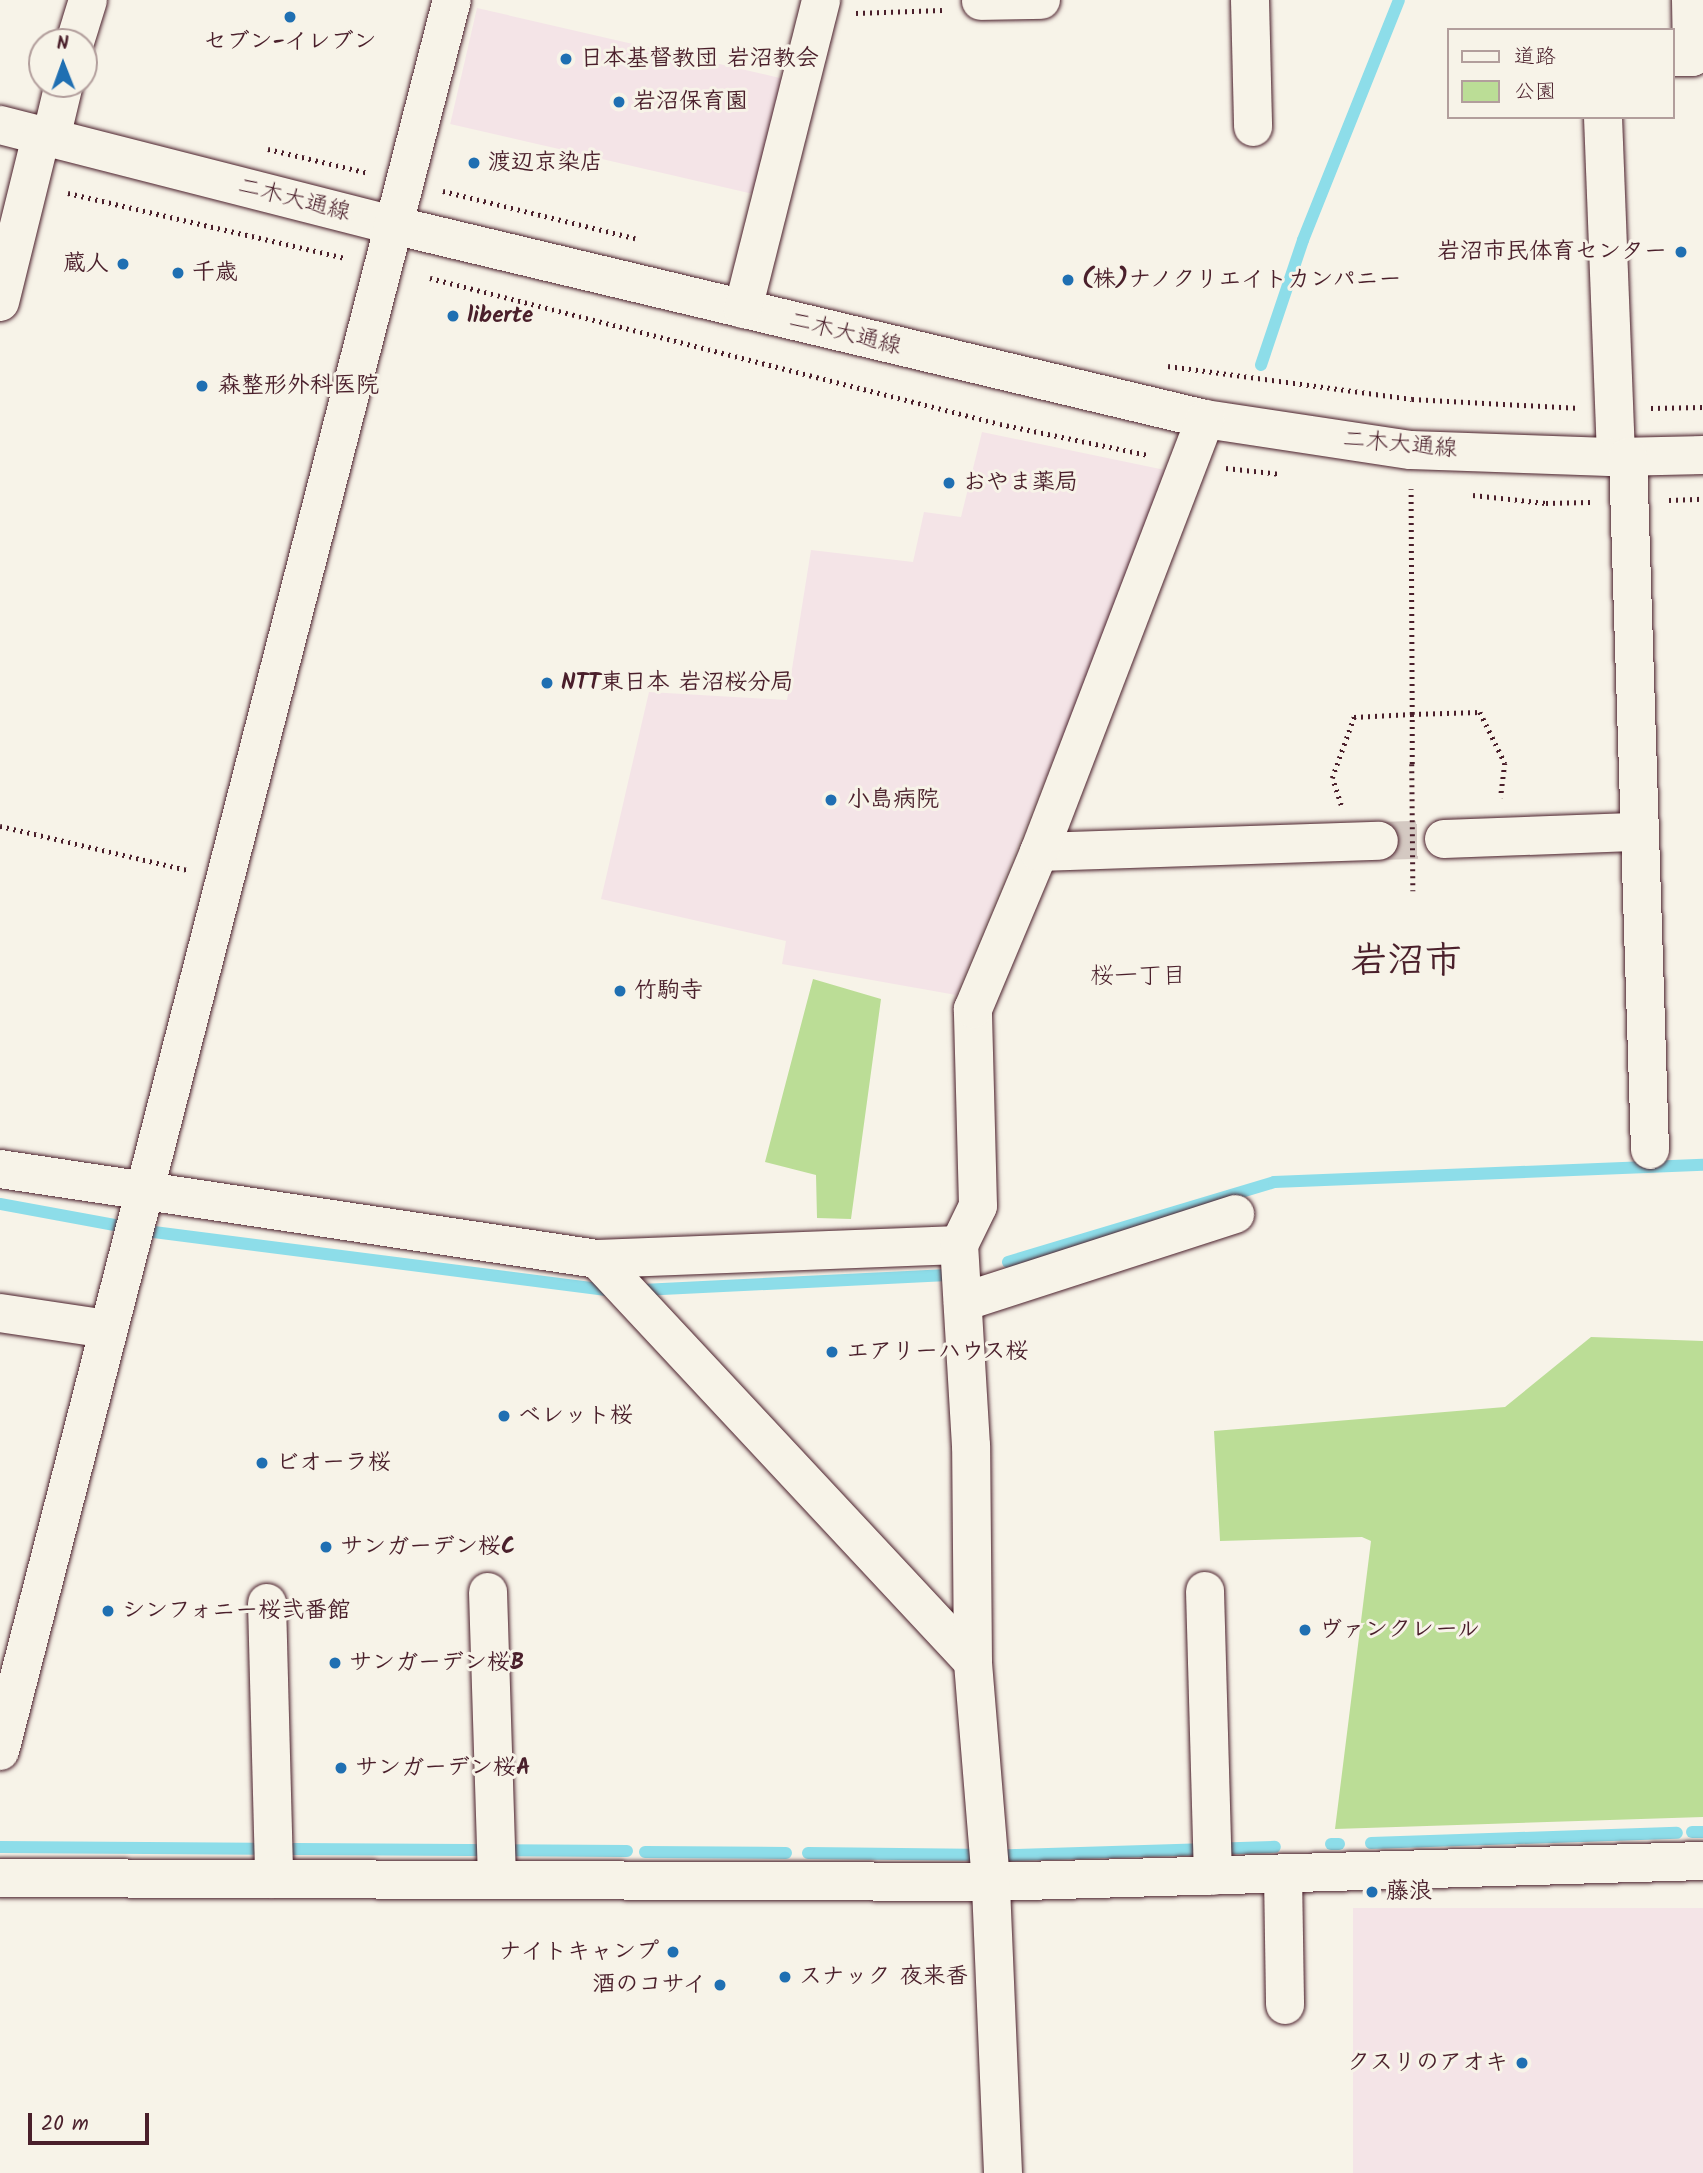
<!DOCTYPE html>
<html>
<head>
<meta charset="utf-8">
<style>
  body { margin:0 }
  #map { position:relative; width:1703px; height:2173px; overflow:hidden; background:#f7f3e8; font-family:Kalam,"Klee One",sans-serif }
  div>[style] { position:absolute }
  .built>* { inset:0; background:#f4e4e7; transform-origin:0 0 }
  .green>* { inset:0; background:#bbdd96 }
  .stream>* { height:12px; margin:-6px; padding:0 6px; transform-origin:6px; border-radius:6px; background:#8ddde9 }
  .minor-tunnel>* { height:38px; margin-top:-19px; transform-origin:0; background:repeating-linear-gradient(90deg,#d4c9c2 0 38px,transparent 0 57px) }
  .path>* { height:4.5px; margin-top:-2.25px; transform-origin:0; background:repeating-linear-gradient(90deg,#4a1f2b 0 2px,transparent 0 7px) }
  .roads { filter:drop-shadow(0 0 2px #4a1f2b) drop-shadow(0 0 2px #4a1f2b) }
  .minor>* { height:38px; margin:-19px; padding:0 19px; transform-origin:19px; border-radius:19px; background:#f7f3e8 }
  .path-bridge>* { height:4.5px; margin-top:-2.25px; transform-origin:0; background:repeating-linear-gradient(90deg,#4a1f2b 0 2px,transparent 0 7px) }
  .dots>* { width:19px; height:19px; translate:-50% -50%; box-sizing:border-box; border:4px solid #f7f3e8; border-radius:50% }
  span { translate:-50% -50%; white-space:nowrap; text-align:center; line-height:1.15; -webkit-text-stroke:6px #f7f3e8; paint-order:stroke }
  .poi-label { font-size:23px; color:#4a1f2b; font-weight:700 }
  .left { translate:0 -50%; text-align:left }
  .right { translate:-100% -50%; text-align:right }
  .street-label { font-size:23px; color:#4a1f2b }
  .neighbourhood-label { font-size:24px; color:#4a1f2b }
  .town-label { font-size:37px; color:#4a1f2b; font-weight:700 }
  .legend { position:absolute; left:1447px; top:28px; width:228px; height:91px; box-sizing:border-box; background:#f7f3e8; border:2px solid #b29e9c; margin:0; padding:9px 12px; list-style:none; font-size:21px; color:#4a1f2b }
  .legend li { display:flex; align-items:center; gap:14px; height:35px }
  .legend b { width:35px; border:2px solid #b29e9c }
  .north { position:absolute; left:28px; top:28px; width:70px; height:70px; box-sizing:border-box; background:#f7f3e8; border:2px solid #b29e9c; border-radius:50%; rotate:359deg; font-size:19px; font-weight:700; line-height:28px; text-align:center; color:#4a1f2b }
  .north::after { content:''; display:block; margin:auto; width:24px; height:32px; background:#1f6fb2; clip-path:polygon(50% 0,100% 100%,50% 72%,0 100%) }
  .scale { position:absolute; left:28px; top:2113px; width:121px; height:32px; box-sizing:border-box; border:4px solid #4a1f2b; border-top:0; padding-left:9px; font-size:21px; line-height:24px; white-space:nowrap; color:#4a1f2b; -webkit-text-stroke:5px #f7f3e8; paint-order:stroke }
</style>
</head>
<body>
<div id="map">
  <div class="built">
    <div style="left:477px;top:8px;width:323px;height:119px;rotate:13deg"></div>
    <div style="clip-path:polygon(982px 432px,1165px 470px,1168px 481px,956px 995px,782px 964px,786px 941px,601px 899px,649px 692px,787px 700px,811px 550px,913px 562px,924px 512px,961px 517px)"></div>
    <div style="left:1703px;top:1908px;width:265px;height:350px;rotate:90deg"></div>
  </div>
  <div class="green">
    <div style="clip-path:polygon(813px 979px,881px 999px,851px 1219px,817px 1218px,816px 1175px,765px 1162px)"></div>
    <div style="clip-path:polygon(1591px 1337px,1703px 1341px,1703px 1817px,1335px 1829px,1371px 1541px,1362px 1537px,1220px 1541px,1214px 1431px,1505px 1407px)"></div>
  </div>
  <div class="stream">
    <div style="left:1261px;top:365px;width:132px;rotate:-71.4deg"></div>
    <div style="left:1303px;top:240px;width:258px;rotate:-68.2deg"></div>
    <div style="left:0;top:1204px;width:122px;rotate:10.4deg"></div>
    <div style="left:146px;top:1231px;width:472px;rotate:7.3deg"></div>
    <div style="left:1008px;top:1262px;width:278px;rotate:-16.7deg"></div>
    <div style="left:1274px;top:1182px;width:429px;rotate:-2.3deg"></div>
    <div style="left:642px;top:1290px;width:311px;rotate:-2.8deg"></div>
    <div style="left:1692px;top:1832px;width:11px"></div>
    <div style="left:1371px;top:1843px;width:306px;rotate:-1.9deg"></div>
    <div style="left:1331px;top:1844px;width:8px"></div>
    <div style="left:0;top:1847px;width:627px;rotate:0.37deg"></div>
    <div style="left:645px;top:1852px;width:141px;rotate:0.4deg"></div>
    <div style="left:808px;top:1853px;width:207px;rotate:0.6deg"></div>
    <div style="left:1015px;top:1855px;width:260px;rotate:-1.8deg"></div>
  </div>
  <div class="minor-tunnel">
    <div style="left:1379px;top:841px;width:65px;rotate:-1.8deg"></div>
  </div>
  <div class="path">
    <div style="left:856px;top:13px;width:86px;rotate:-2deg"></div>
    <div style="left:268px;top:149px;width:104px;rotate:13.4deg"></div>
    <div style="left:443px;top:191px;width:198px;rotate:13.8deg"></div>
    <div style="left:68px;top:193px;width:285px;rotate:13.2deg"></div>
    <div style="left:430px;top:278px;width:588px;rotate:14.37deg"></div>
    <div style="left:1000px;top:424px;width:152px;rotate:11.8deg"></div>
    <div style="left:1168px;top:366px;width:246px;rotate:7.7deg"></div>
    <div style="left:1412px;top:399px;width:164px;rotate:3.1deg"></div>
    <div style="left:1651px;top:408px;width:52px;rotate:-1.1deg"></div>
    <div style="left:1226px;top:468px;width:54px;rotate:6.3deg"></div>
    <div style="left:1473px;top:495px;width:73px;rotate:6.3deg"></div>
    <div style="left:1546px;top:503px;width:44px;rotate:-1.3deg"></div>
    <div style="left:1669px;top:500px;width:34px;rotate:-2deg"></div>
    <div style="left:1412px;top:764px;width:50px;rotate:-90deg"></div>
    <div style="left:1412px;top:714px;width:68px;rotate:-1.7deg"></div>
    <div style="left:1480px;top:712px;width:57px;rotate:63.9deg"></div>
    <div style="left:1505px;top:763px;width:35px;rotate:97deg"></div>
    <div style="left:1341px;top:805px;width:28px;rotate:-108deg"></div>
    <div style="left:1332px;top:778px;width:65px;rotate:-70.2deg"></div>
    <div style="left:1354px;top:717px;width:58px;rotate:-3deg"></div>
    <div style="left:1412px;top:714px;width:225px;rotate:-90.3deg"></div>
    <div style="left:0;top:826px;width:193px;rotate:13.2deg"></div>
  </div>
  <div class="roads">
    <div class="minor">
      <div style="left:1250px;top:0;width:127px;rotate:88.6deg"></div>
      <div style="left:981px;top:1px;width:60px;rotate:-1deg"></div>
      <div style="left:75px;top:42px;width:44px;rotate:-72.8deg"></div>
      <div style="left:1673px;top:57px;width:19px"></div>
      <div style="left:1692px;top:57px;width:57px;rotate:-91deg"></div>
      <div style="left:1603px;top:117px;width:340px;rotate:87.8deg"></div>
      <div style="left:0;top:125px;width:406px;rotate:14.3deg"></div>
      <div style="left:393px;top:225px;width:835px;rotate:13.44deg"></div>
      <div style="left:1205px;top:419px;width:208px;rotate:8.6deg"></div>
      <div style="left:1411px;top:450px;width:205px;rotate:2deg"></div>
      <div style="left:1616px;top:457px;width:87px;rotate:-1.3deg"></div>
      <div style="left:51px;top:138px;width:56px;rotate:-76.5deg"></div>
      <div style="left:0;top:302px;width:171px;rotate:-76.1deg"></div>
      <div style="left:743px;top:309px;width:319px;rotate:-75.8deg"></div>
      <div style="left:1628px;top:457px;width:693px;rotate:88.18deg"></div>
      <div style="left:1444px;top:839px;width:195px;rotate:-2.1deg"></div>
      <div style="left:1039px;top:852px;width:340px;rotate:-1.9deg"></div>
      <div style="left:0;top:1169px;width:604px;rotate:8.57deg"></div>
      <div style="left:597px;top:1259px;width:362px;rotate:-2.2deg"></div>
      <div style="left:597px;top:1259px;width:551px;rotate:46.99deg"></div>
      <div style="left:963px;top:1302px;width:286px;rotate:-17.9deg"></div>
      <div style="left:0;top:1313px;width:108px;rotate:8.5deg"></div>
      <div style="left:1205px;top:1591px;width:285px;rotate:88.4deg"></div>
      <div style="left:488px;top:1592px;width:288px;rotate:88.2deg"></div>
      <div style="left:267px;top:1603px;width:276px;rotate:88.5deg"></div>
      <div style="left:0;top:1751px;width:1808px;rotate:-75.53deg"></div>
      <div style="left:1283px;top:1874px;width:131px;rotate:89.1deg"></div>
      <div style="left:0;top:1878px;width:991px;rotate:0.23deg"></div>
      <div style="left:991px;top:1882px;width:712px;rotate:-1.69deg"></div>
      <div style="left:1003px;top:2173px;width:291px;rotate:-92.4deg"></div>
      <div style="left:991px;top:1882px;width:221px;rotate:-94.7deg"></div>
      <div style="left:973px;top:1662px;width:216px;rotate:-90.5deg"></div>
      <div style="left:971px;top:1446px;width:201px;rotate:-93.4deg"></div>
      <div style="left:959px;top:1245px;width:43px;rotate:-64deg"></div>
      <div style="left:978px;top:1206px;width:197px;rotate:-91.5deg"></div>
      <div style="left:973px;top:1009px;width:170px;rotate:-67.2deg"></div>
      <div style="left:1039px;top:852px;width:464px;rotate:-69deg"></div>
    </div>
  </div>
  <div class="path-bridge">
    <div style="left:1412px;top:764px;width:127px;rotate:89.5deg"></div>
  </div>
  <div class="dots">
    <div style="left:290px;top:17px;background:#1f6fb2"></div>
    <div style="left:566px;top:59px;background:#1f6fb2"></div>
    <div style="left:619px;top:102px;background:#1f6fb2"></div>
    <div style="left:474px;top:163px;background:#1f6fb2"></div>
    <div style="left:1681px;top:252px;background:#1f6fb2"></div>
    <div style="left:123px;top:264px;background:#1f6fb2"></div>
    <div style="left:178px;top:273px;background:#1f6fb2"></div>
    <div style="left:1068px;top:280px;background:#1f6fb2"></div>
    <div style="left:453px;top:316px;background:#1f6fb2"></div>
    <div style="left:202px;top:386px;background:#1f6fb2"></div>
    <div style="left:949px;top:483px;background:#1f6fb2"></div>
    <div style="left:547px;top:683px;background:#1f6fb2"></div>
    <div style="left:831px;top:800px;background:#1f6fb2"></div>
    <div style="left:620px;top:991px;background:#1f6fb2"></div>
    <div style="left:832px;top:1352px;background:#1f6fb2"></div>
    <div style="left:504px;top:1416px;background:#1f6fb2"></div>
    <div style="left:262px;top:1463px;background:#1f6fb2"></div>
    <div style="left:326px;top:1547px;background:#1f6fb2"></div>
    <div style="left:108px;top:1611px;background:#1f6fb2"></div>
    <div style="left:1305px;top:1630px;background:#1f6fb2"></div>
    <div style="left:335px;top:1663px;background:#1f6fb2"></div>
    <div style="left:341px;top:1768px;background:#1f6fb2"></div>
    <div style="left:1372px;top:1892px;background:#1f6fb2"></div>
    <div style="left:673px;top:1952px;background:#1f6fb2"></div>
    <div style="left:785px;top:1977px;background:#1f6fb2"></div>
    <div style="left:720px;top:1985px;background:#1f6fb2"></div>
    <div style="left:1522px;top:2063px;background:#1f6fb2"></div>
  </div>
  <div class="poi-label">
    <span style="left:290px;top:42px">セブン-イレブン</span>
    <span class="left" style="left:580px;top:59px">日本基督教団 岩沼教会</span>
    <span class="left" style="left:633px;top:102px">岩沼保育園</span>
    <span class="left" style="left:488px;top:163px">渡辺京染店</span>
    <span class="right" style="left:1667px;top:252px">岩沼市民体育センター</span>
    <span class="right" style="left:109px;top:264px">蔵人</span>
    <span class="left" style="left:192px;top:273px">千歳</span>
    <span class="left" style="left:1082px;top:280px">(株)ナノクリエイトカンパニー</span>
    <span class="left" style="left:467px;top:316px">liberte</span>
    <span class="left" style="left:218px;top:386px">森整形外科医院</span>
    <span class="left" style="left:963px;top:483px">おやま薬局</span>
    <span class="left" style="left:561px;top:683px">NTT東日本 岩沼桜分局</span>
    <span class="left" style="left:847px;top:800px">小島病院</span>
    <span class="left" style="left:634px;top:991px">竹駒寺</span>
    <span class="left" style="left:846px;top:1352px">エアリーハウス桜</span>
    <span class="left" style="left:518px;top:1416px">ベレット桜</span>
    <span class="left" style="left:276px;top:1463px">ビオーラ桜</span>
    <span class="left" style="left:340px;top:1547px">サンガーデン桜C</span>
    <span class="left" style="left:122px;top:1611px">シンフォニー桜弐番館</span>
    <span class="left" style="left:1319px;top:1630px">ヴァンクレール</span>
    <span class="left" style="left:349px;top:1663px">サンガーデン桜B</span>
    <span class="left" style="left:355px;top:1768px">サンガーデン桜A</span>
    <span class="left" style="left:1386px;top:1892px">藤浪</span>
    <span class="right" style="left:659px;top:1952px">ナイトキャンプ</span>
    <span class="left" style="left:799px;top:1977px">スナック 夜来香</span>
    <span class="right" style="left:706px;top:1985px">酒のコサイ</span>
    <span class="right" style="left:1508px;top:2063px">クスリのアオキ</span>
  </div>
  <div class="street-label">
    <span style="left:294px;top:200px;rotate:14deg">二木大通線</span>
    <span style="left:845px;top:334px;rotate:14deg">二木大通線</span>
    <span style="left:1400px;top:445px;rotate:5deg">二木大通線</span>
  </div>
  <div class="neighbourhood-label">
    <span style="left:1138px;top:977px">桜一丁目</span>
  </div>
  <div class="town-label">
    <span style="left:1406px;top:963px">岩沼市</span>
  </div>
  <ul class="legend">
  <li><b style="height:9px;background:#f7f3e8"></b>道路</li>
  <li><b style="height:19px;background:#bbdd96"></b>公園</li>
  </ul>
  <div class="north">N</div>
  <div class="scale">20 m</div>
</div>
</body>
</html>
